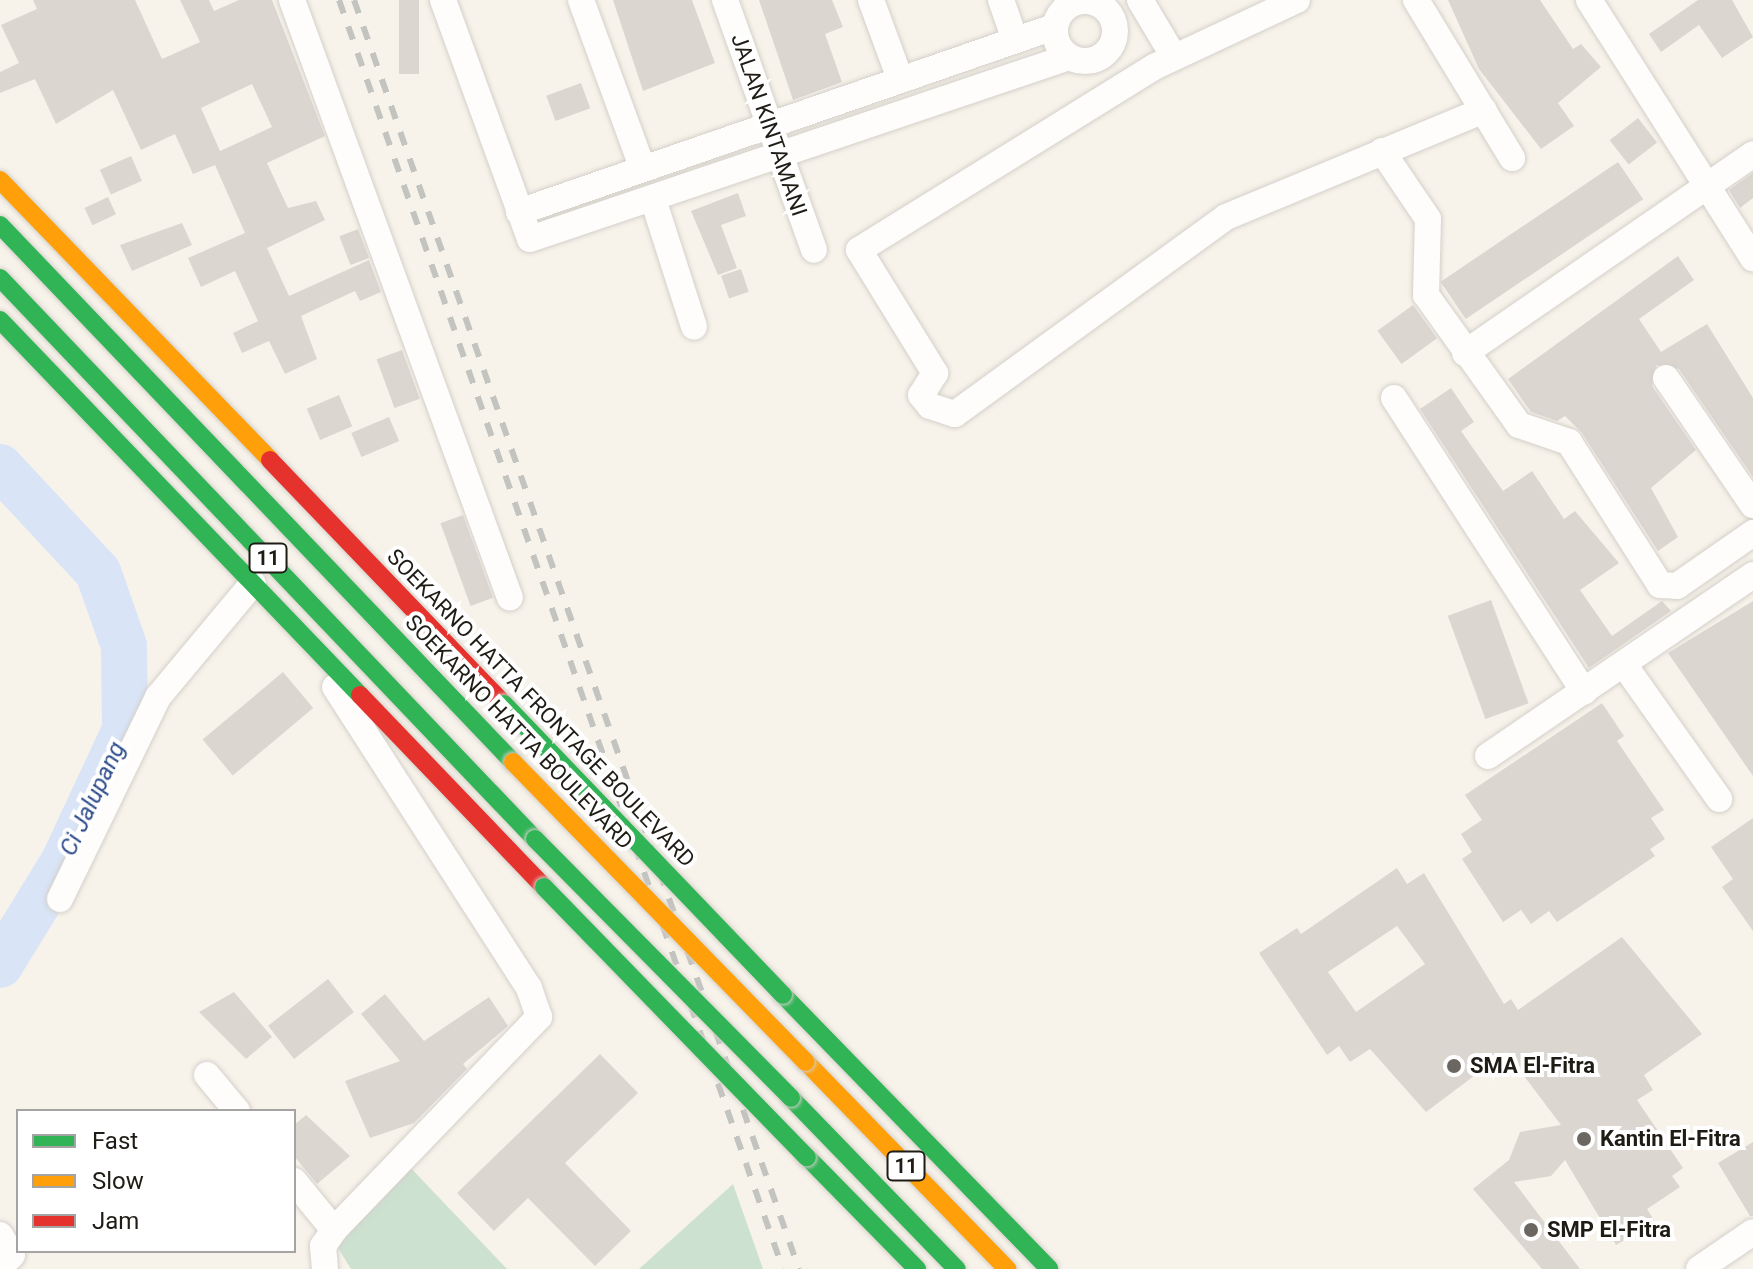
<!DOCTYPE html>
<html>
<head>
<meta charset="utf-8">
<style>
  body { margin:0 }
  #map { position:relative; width:1753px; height:1269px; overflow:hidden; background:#f7f3ea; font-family:Roboto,sans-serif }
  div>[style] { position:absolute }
  .green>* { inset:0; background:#cde1d0 }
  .river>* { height:46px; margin:-23px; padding:0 23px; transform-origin:23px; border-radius:23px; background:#d9e4f7 }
  .building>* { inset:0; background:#dcd6d1; transform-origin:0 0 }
  .roads { filter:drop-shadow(0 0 2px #d4d0ca) drop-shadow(0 0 2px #d4d0ca) }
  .street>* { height:26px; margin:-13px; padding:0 13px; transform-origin:13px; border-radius:13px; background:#fefdfc }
  .street>.ring { margin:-13px; padding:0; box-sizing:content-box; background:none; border:26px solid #fefdfc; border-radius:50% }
  .fast>* { height:18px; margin:-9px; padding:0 9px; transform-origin:9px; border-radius:9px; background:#30b455 }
  .slow>* { height:18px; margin:-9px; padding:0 9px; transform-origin:9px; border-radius:9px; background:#ff9f0a }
  .jam>* { height:18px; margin:-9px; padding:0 9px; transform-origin:9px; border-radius:9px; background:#e5322d }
  .rail>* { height:6px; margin-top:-3px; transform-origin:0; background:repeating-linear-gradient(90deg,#c3c3c0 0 14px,transparent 0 28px) }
  .bridges { filter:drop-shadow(0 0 2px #d4d0ca) drop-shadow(0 0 2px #d4d0ca) }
  .fast-bridge>* { height:18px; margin:-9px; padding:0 9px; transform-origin:9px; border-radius:9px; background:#30b455 }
  .slow-bridge>* { height:18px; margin:-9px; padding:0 9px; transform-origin:9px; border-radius:9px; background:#ff9f0a }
  .dots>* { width:22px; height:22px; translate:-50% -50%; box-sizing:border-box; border:4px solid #fff; border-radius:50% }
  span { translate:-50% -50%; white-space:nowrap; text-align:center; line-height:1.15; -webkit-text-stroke:8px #fff; paint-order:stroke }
  .shield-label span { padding:2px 6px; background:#fff; border:2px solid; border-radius:6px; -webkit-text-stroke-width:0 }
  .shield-label { font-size:20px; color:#1f1c16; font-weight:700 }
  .street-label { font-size:22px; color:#1f1c16 }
  .poi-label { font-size:22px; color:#1f1c16; font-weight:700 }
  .left { translate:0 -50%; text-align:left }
  .water-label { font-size:24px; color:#2f4d8b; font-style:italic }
  .legend { position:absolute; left:16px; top:1109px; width:280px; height:144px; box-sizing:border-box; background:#fff; border:2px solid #a5a4a2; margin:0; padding:10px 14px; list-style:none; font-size:24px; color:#1f1c16 }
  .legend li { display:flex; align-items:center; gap:16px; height:40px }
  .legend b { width:40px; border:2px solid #a5a4a2 }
</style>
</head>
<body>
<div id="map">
  <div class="green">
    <div style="clip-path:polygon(406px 1163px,507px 1269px,351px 1269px,333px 1240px)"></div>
    <div style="clip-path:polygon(733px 1184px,763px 1269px,639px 1269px)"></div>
  </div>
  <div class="river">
    <div style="left:0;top:467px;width:144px;rotate:47deg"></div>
    <div style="left:98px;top:572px;width:78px;rotate:70.6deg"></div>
    <div style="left:124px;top:646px;width:84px;rotate:89.3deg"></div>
    <div style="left:125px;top:730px;width:145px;rotate:115deg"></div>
    <div style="left:64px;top:861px;width:122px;rotate:121.6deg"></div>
  </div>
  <div class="building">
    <div style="clip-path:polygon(evenodd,33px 0,135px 0,162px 59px,200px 42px,180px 0,209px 0,214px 11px,239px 0,272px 0,325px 136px,267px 163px,288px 208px,316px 201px,325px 220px,267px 248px,289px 296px,369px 260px,381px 292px,360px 301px,355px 291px,301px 316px,317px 359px,285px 374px,269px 341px,242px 353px,233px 333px,258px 321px,235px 271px,201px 287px,188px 258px,245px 233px,215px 165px,193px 174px,175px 134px,141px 150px,113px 90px,56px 124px,35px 79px,0 93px,0 72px,19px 63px,1px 25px,37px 9px,33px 0,252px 84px,272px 127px,220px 151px,201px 108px,252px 84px)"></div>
    <div style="left:399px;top:0;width:20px;height:74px"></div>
    <div style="clip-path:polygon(613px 0,692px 0,715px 63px,643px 91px)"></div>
    <div style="clip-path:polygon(759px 0,832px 0,843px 27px,825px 34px,842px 82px,793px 100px)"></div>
    <div style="clip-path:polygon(1448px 0,1540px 0,1573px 49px,1581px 44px,1601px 67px,1558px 103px,1574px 126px,1541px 149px,1479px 69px)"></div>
    <div style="clip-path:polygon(1698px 0,1732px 0,1753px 37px,1722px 58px,1699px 25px,1661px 52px,1649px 34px)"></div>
    <div style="left:581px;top:83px;width:27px;height:37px;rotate:70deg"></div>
    <div style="left:1638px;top:118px;width:31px;height:36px;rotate:52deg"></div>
    <div style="left:131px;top:156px;width:27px;height:34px;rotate:66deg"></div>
    <div style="left:1618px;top:162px;width:45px;height:214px;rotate:56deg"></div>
    <div style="clip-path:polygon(1753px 173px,1753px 198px,1740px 208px,1729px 190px)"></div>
    <div style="clip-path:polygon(738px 193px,746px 216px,721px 225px,737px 268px,718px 275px,691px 211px)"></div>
    <div style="left:108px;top:197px;width:19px;height:26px;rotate:65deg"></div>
    <div style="clip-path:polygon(182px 223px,192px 245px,132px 271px,120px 245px)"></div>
    <div style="left:358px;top:229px;width:31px;height:20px;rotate:69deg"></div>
    <div style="clip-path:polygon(1678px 256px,1694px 280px,1639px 319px,1661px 352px,1707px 324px,1753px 398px,1753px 477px,1679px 369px,1656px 365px,1652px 386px,1696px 450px,1651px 488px,1678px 537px,1658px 551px,1582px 433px,1565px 416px,1557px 421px,1531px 412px,1508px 379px)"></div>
    <div style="left:741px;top:269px;width:24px;height:21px;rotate:71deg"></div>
    <div style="left:1413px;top:305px;width:41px;height:44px;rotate:54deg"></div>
    <div style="left:402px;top:350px;width:52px;height:27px;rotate:70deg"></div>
    <div style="clip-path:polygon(1451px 388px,1474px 422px,1461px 431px,1503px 491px,1532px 471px,1564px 519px,1575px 511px,1619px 563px,1580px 590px,1612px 636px,1662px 601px,1671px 611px,1589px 668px,1420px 409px)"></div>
    <div style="left:339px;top:395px;width:34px;height:35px;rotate:67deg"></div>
    <div style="left:389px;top:417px;width:26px;height:41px;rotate:67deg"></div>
    <div style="left:463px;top:515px;width:88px;height:24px;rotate:70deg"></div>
    <div style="left:1491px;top:600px;width:110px;height:46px;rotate:70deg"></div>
    <div style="clip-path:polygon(1753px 601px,1753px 776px,1668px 653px)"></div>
    <div style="left:283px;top:672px;width:47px;height:105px;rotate:50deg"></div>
    <div style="clip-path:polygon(1602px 703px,1624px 736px,1617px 741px,1664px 810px,1651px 818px,1665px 839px,1650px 849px,1655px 856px,1557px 922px,1549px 911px,1531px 924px,1521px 910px,1503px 922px,1462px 859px,1472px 852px,1461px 834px,1482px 820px,1465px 795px)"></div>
    <div style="clip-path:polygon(1753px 818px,1753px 931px,1722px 887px,1733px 879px,1711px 847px)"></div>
    <div style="clip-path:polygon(evenodd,1397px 868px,1407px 884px,1424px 873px,1504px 1004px,1511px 999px,1518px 1010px,1622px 937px,1702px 1034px,1644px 1075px,1653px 1090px,1637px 1100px,1683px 1168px,1672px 1176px,1680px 1187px,1647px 1209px,1655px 1222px,1616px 1245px,1565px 1160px,1551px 1176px,1514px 1182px,1580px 1269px,1542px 1269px,1473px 1189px,1509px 1160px,1520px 1132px,1561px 1125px,1506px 1052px,1426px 1112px,1370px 1049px,1350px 1062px,1339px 1046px,1327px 1055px,1259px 953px,1297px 928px,1301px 934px,1397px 868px,1397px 926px,1425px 964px,1356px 1012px,1328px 972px,1397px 926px)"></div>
    <div style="left:328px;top:979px;width:42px;height:76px;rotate:52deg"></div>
    <div style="clip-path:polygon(234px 992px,272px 1037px,246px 1059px,199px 1012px)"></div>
    <div style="clip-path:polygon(385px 994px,424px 1041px,489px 997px,508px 1026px,463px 1064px,467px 1069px,414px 1123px,370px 1138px,345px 1081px,400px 1061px,361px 1014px)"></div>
    <div style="clip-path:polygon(600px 1054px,638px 1093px,565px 1163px,631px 1231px,595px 1266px,528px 1198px,494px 1231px,457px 1193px)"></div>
    <div style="clip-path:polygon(306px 1115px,350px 1156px,317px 1184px,294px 1156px,294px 1125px)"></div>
    <div style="clip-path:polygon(1753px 1142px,1753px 1216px,1750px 1216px,1718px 1163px)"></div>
  </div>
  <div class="roads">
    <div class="street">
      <div style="left:292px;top:0;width:636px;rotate:69.97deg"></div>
      <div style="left:443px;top:0;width:254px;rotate:70deg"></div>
      <div style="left:530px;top:239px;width:569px;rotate:-18.66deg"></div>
      <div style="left:581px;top:0;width:178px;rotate:69.9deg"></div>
      <div style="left:725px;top:0;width:265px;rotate:70.4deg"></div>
      <div style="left:871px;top:0;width:84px;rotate:69.8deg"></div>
      <div style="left:1001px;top:0;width:42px;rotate:70.7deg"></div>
      <div style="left:1140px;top:0;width:66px;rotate:59.2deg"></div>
      <div style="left:1297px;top:0;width:158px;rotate:154.9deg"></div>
      <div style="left:1154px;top:67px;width:347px;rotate:148.2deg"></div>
      <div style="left:859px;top:250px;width:145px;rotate:58.3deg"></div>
      <div style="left:935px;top:373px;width:26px;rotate:122deg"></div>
      <div style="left:921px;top:395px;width:14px;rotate:51deg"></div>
      <div style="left:930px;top:406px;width:26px;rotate:18deg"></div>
      <div style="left:955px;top:414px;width:335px;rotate:-36deg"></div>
      <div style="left:1226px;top:217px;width:279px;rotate:-22.5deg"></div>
      <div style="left:1416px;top:0;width:185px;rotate:58.7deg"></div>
      <div style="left:1589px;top:0;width:306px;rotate:57.6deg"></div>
      <div class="ring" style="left:1055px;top:1px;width:34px;height:34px"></div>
      <div style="left:1382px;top:151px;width:82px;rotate:55.9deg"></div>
      <div style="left:1428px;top:219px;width:76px;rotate:91.5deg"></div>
      <div style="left:1426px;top:295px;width:160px;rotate:54.4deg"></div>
      <div style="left:1519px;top:425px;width:53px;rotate:18.8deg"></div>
      <div style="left:1569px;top:442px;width:169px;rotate:57.5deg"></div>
      <div style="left:1660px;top:585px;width:17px;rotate:3deg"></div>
      <div style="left:1677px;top:586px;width:93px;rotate:-34.9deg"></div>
      <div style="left:653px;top:199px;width:134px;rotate:72.2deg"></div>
      <div style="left:519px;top:212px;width:566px;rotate:-19.08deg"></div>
      <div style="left:1465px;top:353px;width:350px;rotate:-34.6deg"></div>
      <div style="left:1666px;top:378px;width:154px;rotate:55.6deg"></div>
      <div style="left:1394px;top:398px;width:350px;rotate:57.1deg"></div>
      <div style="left:1625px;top:666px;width:163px;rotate:54.7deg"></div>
      <div style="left:1488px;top:756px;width:321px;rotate:-34.3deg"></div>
      <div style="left:60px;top:899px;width:225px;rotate:-64.1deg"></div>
      <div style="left:158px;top:697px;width:148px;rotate:-50.2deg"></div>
      <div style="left:207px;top:1075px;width:47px;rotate:50.2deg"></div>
      <div style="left:294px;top:1181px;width:63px;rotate:50.8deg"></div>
      <div style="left:0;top:1235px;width:23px;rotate:59deg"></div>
      <div style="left:12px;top:1255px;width:17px;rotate:135deg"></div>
      <div style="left:325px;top:1269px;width:23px;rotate:-95deg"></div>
      <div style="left:323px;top:1246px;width:19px;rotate:-55deg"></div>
      <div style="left:334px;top:1230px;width:296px;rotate:-46.1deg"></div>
      <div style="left:539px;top:1017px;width:31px;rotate:-109deg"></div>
      <div style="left:529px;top:988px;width:358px;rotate:-122.8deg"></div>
      <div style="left:1699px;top:1269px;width:65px;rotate:-34.4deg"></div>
    </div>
    <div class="fast">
      <div style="left:0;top:225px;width:743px;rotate:46.31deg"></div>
      <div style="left:0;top:278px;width:775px;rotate:46.36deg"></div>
      <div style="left:0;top:320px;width:520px;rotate:46.17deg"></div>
      <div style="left:783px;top:995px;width:382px;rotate:45.8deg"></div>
      <div style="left:791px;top:1098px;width:238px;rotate:45.9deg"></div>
      <div style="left:807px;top:1157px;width:157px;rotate:45.5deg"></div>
    </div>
    <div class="slow">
      <div style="left:0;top:180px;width:389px;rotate:46deg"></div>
      <div style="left:806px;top:1062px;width:289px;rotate:45.8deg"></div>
    </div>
    <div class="jam">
      <div style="left:270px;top:460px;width:338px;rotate:46.2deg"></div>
      <div style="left:360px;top:695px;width:266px;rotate:46.2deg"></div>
    </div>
  </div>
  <div class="rail">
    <div style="left:339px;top:0;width:1344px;rotate:70.72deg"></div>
    <div style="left:354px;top:0;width:1345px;rotate:70.68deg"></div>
  </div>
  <div class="bridges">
    <div class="fast-bridge">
      <div style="left:504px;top:704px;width:403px;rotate:46.2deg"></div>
      <div style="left:535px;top:839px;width:364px;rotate:45.3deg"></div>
      <div style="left:544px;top:887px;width:377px;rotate:45.8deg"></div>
    </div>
    <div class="slow-bridge">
      <div style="left:513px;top:762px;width:419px;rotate:45.7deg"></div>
    </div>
  </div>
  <div class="dots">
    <div style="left:1454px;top:1066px;background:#6b6760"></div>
    <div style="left:1584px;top:1139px;background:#6b6760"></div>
    <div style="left:1531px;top:1230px;background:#6b6760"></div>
  </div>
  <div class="shield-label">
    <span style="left:268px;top:558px">11</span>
    <span style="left:906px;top:1166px">11</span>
  </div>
  <div class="street-label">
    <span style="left:769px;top:125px;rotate:71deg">JALAN KINTAMANI</span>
    <span style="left:541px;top:708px;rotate:46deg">SOEKARNO HATTA FRONTAGE BOULEVARD</span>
    <span style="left:519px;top:732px;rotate:46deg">SOEKARNO HATTA BOULEVARD</span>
  </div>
  <div class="poi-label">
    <span class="left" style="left:1470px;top:1066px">SMA El-Fitra</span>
    <span class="left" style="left:1600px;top:1139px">Kantin El-Fitra</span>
    <span class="left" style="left:1547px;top:1230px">SMP El-Fitra</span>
  </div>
  <div class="water-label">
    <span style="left:93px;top:799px;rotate:-65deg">Ci Jalupang</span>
  </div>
  <ul class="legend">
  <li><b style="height:10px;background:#30b455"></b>Fast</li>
  <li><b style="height:10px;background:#ff9f0a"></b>Slow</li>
  <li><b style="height:10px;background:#e5322d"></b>Jam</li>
  </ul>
</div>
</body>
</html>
